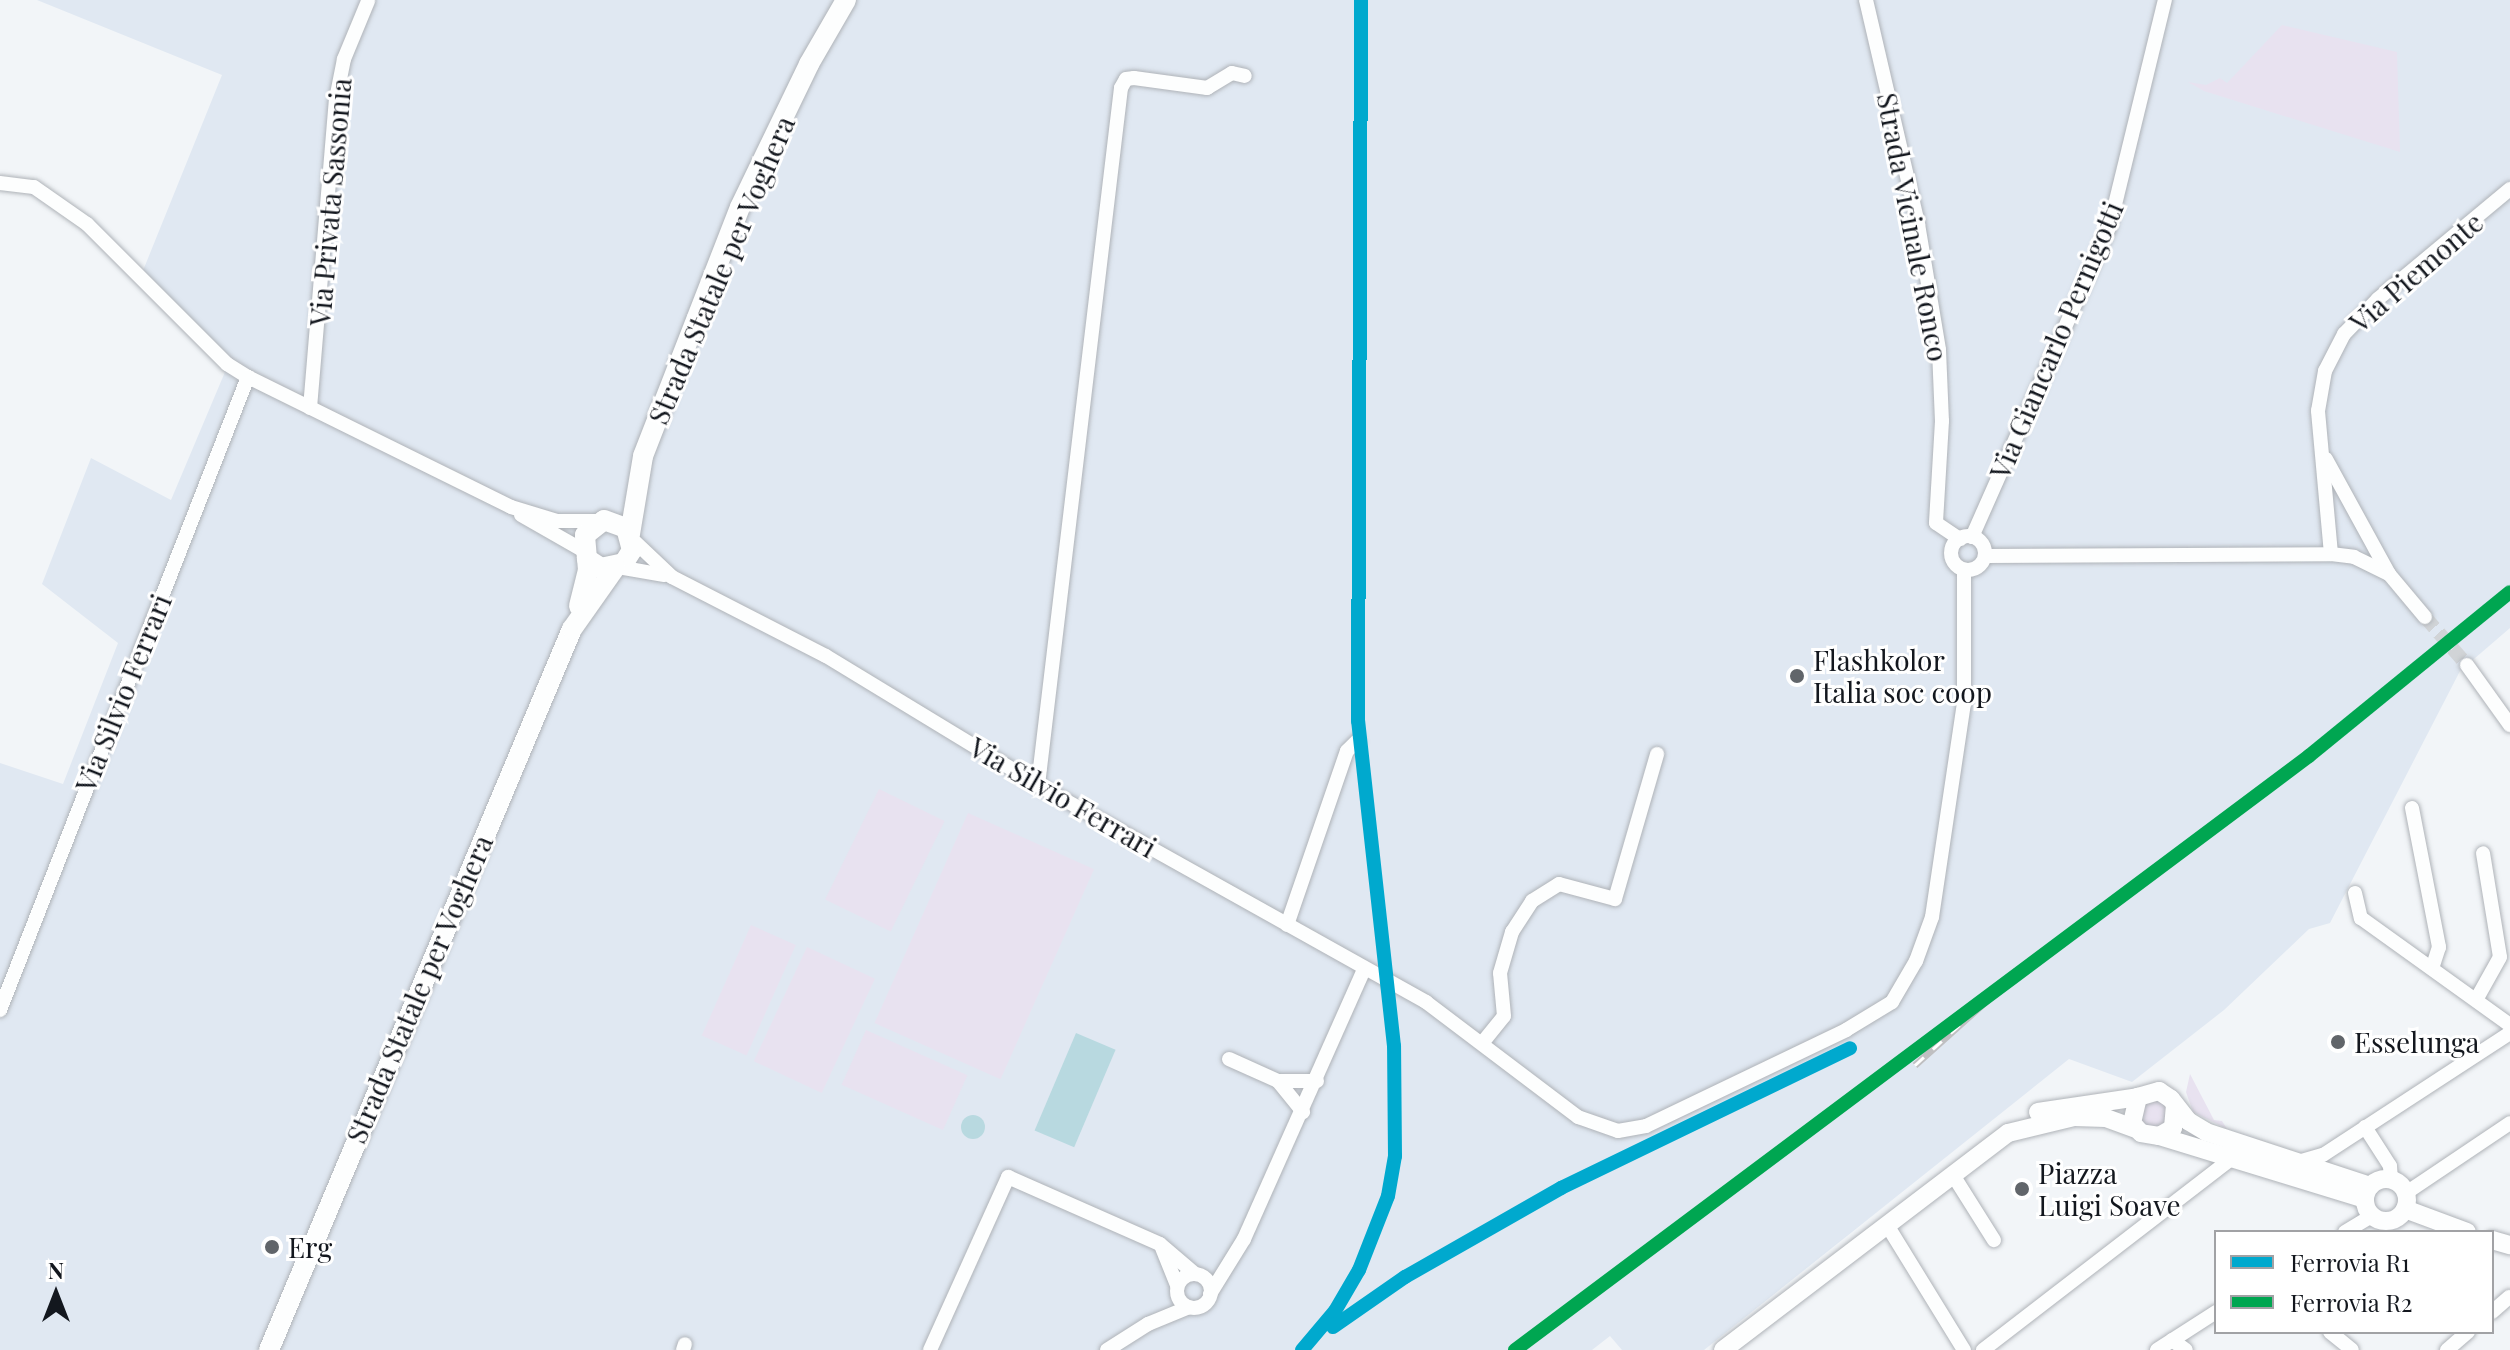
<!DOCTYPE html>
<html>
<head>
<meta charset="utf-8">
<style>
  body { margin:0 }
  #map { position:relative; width:2510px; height:1350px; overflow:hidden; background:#f2f5f8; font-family:"Playfair Display",serif }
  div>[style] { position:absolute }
  .built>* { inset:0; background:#e0e8f2 }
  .green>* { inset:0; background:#e8e2f0; transform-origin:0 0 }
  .round { border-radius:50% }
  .water>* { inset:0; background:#b8d9e0; transform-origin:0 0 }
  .minor-tunnel>* { height:14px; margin-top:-7px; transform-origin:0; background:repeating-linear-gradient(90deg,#d1d4d7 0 14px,transparent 0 21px) }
  .roads { filter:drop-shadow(0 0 2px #afb3b8) drop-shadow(0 0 2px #afb3b8) }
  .minor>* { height:14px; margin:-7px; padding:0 7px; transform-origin:7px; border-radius:7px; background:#fdfefe }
  .minor>.ring { margin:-7px; padding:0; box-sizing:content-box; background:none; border:14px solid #fdfefe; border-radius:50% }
  .tertiary>* { height:18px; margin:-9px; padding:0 9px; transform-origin:9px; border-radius:9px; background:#fdfefe }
  .tertiary>.ring { margin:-9px; padding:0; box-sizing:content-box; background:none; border:18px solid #fdfefe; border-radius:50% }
  .secondary>* { height:20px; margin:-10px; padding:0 10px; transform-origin:10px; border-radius:10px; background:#fdfefe }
  .rail>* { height:7px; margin-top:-3.5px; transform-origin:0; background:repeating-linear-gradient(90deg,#fff 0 12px,#bfbfc1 0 24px); box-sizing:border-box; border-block:2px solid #bfbfc1 }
  .rail-1>* { height:14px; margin:-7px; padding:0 7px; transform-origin:7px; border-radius:7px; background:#00a9ce }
  .rail-2>* { height:14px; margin:-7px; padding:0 7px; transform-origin:7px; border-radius:7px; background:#00a651 }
  .dots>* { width:22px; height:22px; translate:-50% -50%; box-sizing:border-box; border:4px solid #fff; border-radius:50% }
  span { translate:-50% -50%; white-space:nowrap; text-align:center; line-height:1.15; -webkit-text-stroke:6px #fff; paint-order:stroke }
  .street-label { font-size:28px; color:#13171e }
  .poi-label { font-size:28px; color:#13171e }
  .left { translate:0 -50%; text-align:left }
  .legend { position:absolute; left:2214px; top:1230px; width:280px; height:104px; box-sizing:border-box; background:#fff; border:2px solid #a1a2a5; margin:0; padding:10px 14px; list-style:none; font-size:24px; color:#13171e }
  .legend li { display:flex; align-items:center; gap:16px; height:40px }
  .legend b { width:40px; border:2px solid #a1a2a5 }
  .north { position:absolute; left:16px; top:1254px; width:80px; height:80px; -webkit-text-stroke:6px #fff; paint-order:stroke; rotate:0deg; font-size:22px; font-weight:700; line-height:32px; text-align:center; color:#13171e }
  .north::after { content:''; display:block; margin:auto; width:28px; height:36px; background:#13171e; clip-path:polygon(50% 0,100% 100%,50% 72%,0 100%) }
</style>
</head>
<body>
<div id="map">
  <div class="built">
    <div style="clip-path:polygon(37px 0,2510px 0,2510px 628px,2460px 671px,2330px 923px,2309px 929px,2224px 1010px,2132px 1082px,2069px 1059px,1704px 1350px,1622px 1350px,1610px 1336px,1592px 1350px,0 1350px,0 763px,63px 784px,118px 643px,42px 584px,91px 458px,171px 500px,225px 372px,138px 283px,222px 75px)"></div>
  </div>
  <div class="green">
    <div style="clip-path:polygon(2282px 25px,2397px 52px,2400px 152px,2204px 91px,2188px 82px,2206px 85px,2220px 78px,2227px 83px)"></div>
    <div style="left:879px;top:789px;width:73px;height:123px;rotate:26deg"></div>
    <div style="left:968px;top:813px;width:138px;height:230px;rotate:24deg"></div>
    <div style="left:751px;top:925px;width:49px;height:121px;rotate:24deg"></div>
    <div style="left:807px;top:947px;width:75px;height:126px;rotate:25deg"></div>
    <div style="left:866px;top:1030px;width:111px;height:60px;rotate:24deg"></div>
    <div style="clip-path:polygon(2190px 1074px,2214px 1120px,2222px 1121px,2227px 1129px,2193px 1112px,2186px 1092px)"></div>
    <div class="round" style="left:2140px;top:1100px;width:28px;height:28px"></div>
  </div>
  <div class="water">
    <div style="left:1076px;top:1033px;width:43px;height:106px;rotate:23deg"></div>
    <div class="round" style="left:961px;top:1115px;width:24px;height:24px"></div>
  </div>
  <div class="minor-tunnel">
    <div style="left:2425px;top:617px;width:64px;rotate:48.8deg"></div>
  </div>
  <div class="roads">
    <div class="minor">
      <div style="left:1866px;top:0;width:230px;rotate:76.9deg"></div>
      <div style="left:1918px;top:224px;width:128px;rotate:80.5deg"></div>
      <div style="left:1939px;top:350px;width:71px;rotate:87.6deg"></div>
      <div style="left:1942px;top:421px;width:102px;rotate:93.4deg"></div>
      <div style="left:1936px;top:523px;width:29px;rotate:34deg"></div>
      <div style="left:0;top:183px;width:34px;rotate:7deg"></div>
      <div style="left:34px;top:187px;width:65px;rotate:34.9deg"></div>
      <div style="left:87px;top:224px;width:198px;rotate:45deg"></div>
      <div style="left:227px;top:364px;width:25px;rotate:32deg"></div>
      <div style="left:248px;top:377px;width:293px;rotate:26.3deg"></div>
      <div style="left:511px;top:507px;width:48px;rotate:16.9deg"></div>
      <div style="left:557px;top:521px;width:43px"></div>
      <div style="left:310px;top:408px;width:310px;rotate:-85.2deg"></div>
      <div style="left:336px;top:99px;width:41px;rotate:-78.7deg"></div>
      <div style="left:344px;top:59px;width:63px;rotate:-67.5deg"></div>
      <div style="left:2326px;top:459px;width:131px;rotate:61.3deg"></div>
      <div style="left:521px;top:515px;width:73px;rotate:29.7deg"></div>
      <div class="ring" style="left:1951px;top:536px;width:20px;height:20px"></div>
      <div style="left:1972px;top:537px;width:341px;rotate:-66.1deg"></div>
      <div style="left:2110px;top:225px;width:232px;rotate:-76.3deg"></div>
      <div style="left:632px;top:539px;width:55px;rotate:43.5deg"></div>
      <div style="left:672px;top:577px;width:173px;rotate:27.2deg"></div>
      <div style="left:826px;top:656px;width:248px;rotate:31.3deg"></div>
      <div style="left:1038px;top:785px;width:445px;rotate:29.2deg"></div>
      <div style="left:1426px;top:1002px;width:191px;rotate:37.1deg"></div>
      <div style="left:1578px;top:1117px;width:42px;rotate:19.3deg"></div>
      <div style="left:1618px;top:1131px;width:28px;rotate:-10deg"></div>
      <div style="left:1646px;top:1126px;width:222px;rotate:-25.6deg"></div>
      <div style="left:1846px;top:1030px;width:54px;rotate:-31.3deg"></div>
      <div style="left:1892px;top:1002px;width:48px;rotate:-59.7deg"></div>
      <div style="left:1916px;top:961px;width:47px;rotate:-70deg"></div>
      <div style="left:1932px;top:917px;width:215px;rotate:-81.5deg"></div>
      <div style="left:1964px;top:704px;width:134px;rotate:-90deg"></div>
      <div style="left:2331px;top:554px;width:144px;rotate:-95.2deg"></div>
      <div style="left:2318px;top:411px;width:41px;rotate:-80.1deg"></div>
      <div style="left:2325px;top:371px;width:42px;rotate:-62.8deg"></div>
      <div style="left:2344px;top:334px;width:49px;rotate:-45.8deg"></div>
      <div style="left:2378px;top:299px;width:172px;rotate:-39.8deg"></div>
      <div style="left:1985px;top:556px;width:346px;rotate:-0.3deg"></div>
      <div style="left:2331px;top:554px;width:23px;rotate:7deg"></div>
      <div style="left:2354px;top:557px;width:39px;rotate:26deg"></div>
      <div style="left:2389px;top:574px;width:56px;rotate:50.1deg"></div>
      <div style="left:618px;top:567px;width:47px;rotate:9.9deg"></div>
      <div style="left:2467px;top:665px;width:74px;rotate:54.4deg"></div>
      <div style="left:1038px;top:785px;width:702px;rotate:-83.21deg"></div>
      <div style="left:1121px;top:88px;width:10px;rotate:-61deg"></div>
      <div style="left:1126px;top:79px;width:8px;rotate:-7deg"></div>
      <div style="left:1134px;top:78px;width:74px;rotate:7.8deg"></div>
      <div style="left:1207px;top:88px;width:29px;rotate:-31deg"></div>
      <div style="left:1232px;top:73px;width:13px;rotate:13deg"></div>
      <div style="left:2412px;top:808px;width:142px;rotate:79deg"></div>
      <div style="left:2439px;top:947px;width:22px;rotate:108deg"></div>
      <div style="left:2355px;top:893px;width:26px;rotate:77deg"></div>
      <div style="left:2361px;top:918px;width:183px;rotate:35.7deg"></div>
      <div style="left:1287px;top:925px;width:184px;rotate:-71deg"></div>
      <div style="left:1347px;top:751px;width:14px;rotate:-45deg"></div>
      <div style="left:2476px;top:1000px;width:49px;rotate:-60.8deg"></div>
      <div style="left:2500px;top:957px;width:105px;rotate:-99.3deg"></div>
      <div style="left:0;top:1010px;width:680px;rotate:-68.61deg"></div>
      <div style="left:1483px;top:1042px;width:33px;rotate:-51deg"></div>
      <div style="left:1504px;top:1016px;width:43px;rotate:-95.3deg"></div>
      <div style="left:1500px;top:973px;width:43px;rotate:-73.7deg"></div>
      <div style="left:1512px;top:932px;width:37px;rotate:-57deg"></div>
      <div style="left:1532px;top:901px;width:32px;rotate:-32deg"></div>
      <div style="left:1559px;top:884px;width:58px;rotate:15deg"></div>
      <div style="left:1615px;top:899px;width:151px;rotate:-73.8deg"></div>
      <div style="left:1229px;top:1059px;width:54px;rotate:24.2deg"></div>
      <div style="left:1278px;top:1081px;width:39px"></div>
      <div style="left:1278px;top:1081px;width:40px;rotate:51deg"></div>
      <div style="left:2365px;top:1127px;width:46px;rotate:57.3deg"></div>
      <div style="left:2390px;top:1166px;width:13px;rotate:86deg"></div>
      <div style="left:2298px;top:1162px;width:26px;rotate:-16deg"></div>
      <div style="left:2323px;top:1155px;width:223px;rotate:-33.1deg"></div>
      <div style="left:1953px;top:1175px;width:77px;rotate:57.8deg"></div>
      <div style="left:2406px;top:1193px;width:125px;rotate:-33.9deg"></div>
      <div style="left:1887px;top:1225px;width:147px;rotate:58.4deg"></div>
      <div style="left:2345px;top:1232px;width:31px;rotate:-31deg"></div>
      <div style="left:1162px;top:1248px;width:40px;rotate:68deg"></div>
      <div class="ring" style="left:1177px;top:1274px;width:20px;height:20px"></div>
      <div style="left:1210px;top:1294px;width:65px;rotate:-58.3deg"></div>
      <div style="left:1244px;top:1239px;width:295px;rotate:-66deg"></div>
      <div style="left:2492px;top:1312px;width:23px;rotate:-41deg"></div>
      <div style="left:2330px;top:1332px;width:28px;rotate:39deg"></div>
      <div style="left:2172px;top:1340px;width:17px;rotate:36deg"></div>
      <div style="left:683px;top:1350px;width:6px;rotate:-72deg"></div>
      <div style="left:930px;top:1350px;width:190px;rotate:-65.7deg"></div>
      <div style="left:1008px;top:1177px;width:166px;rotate:23.8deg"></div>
      <div style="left:1160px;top:1244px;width:46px;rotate:40.6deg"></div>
      <div style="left:1107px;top:1350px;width:49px;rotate:-32.4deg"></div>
      <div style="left:1148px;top:1324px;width:44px;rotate:-22.5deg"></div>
      <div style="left:1983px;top:1350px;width:318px;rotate:-37.6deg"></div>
      <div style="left:2157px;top:1350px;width:70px;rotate:-32.8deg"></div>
      <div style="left:2447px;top:1350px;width:28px;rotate:-41deg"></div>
    </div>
    <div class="tertiary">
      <div style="left:2175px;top:1105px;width:23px;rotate:95deg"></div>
      <div style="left:2173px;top:1128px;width:16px;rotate:150deg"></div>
      <div style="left:2159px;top:1136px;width:18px;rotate:-171deg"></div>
      <div style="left:2141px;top:1133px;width:13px;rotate:-132deg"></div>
      <div style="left:2132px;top:1123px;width:27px;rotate:-77deg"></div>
      <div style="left:2138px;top:1097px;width:22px;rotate:-16deg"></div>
      <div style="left:2159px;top:1091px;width:14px;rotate:34deg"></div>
      <div style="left:2171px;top:1099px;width:28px;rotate:52deg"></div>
      <div style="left:2188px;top:1121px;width:21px;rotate:31deg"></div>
      <div style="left:2206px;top:1132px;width:173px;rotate:18.2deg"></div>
      <div style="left:2038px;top:1112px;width:101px;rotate:-8.5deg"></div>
      <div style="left:2159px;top:1136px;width:215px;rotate:17deg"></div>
      <div class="ring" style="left:2365px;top:1179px;width:24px;height:24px"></div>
      <div style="left:2405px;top:1209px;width:66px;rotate:20.4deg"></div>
      <div style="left:2492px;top:1240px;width:19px;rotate:16deg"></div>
      <div style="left:1723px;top:1350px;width:358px;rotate:-37.3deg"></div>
      <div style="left:2008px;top:1133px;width:68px;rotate:-13.6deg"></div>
      <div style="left:2074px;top:1117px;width:32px;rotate:2deg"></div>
      <div style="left:2106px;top:1118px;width:32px;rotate:20deg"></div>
    </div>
    <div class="secondary">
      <div style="left:630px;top:534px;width:79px;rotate:-80.5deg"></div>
      <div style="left:643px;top:456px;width:267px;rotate:-68.7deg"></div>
      <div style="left:740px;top:207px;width:159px;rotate:-64.2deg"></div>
      <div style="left:809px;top:64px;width:74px;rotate:-60deg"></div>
      <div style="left:579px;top:606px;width:37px;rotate:-76deg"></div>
      <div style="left:588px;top:570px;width:35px;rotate:-95deg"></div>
      <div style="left:585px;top:535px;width:24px;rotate:-38deg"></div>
      <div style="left:604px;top:520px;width:23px;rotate:20deg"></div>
      <div style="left:626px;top:528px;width:23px;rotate:75deg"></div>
      <div style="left:632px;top:550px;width:15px;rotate:122deg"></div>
      <div style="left:624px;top:563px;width:24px;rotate:168deg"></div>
      <div style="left:601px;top:568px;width:17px;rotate:-147deg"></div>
      <div style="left:269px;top:1350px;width:782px;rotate:-67.21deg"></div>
      <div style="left:572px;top:629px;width:75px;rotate:-54.8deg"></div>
    </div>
  </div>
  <div class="rail">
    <div style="left:1915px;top:1065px;width:142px;rotate:-41.9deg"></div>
    <div style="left:1328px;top:1331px;width:94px;rotate:-35deg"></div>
    <div style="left:1405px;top:1277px;width:180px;rotate:-29.7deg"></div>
    <div style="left:1561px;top:1188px;width:321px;rotate:-25.8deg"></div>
    <div style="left:1302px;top:1350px;width:51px;rotate:-49.8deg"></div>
    <div style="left:1335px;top:1311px;width:48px;rotate:-59.7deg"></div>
    <div style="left:1359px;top:1270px;width:79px;rotate:-68.6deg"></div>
    <div style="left:1388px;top:1196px;width:41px;rotate:-80.1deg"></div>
    <div style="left:1395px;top:1156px;width:110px;rotate:-90.5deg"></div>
    <div style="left:1394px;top:1046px;width:327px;rotate:-96.3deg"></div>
    <div style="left:1358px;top:721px;width:721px;rotate:-89.76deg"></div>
  </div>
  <div class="rail-1">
    <div style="left:1333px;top:1327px;width:88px;rotate:-34.8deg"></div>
    <div style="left:1405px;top:1277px;width:180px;rotate:-29.7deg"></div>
    <div style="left:1561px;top:1188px;width:321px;rotate:-25.8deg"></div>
    <div style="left:1302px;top:1350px;width:51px;rotate:-49.8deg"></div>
    <div style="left:1335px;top:1311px;width:48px;rotate:-59.7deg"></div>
    <div style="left:1359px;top:1270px;width:79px;rotate:-68.6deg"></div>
    <div style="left:1388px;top:1196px;width:41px;rotate:-80.1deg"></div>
    <div style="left:1395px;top:1156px;width:110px;rotate:-90.5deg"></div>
    <div style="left:1394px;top:1046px;width:327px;rotate:-96.3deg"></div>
    <div style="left:1358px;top:721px;width:721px;rotate:-89.76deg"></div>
  </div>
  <div class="rail-2">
    <div style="left:1515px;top:1350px;width:992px;rotate:-36.8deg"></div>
    <div style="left:2309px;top:756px;width:259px;rotate:-39.2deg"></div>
  </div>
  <div class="dots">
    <div style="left:1797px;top:676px;background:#61656a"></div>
    <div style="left:2338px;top:1042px;background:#61656a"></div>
    <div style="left:2022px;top:1189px;background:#61656a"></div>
    <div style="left:272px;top:1247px;background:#61656a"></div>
  </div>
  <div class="street-label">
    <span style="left:330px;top:202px;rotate:-85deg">Via Privata Sassonia</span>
    <span style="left:1913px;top:227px;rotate:79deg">Strada Vicinale Ronco</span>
    <span style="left:721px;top:270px;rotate:-67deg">Strada Statale per Voghera</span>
    <span style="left:2416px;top:272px;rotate:-41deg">Via Piemonte</span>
    <span style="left:2056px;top:340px;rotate:-67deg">Via Giancarlo Pernigotti</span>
    <span style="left:123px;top:693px;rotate:-68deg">Via Silvio Ferrari</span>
    <span style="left:1063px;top:797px;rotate:30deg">Via Silvio Ferrari</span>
    <span style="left:419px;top:989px;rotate:-67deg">Strada Statale per Voghera</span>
  </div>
  <div class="poi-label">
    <span class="left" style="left:1813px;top:676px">Flashkolor<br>Italia soc coop</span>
    <span class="left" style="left:2354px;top:1042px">Esselunga</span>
    <span class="left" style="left:2038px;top:1189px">Piazza<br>Luigi Soave</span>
    <span class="left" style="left:288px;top:1247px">Erg</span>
  </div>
  <ul class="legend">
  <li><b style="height:10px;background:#00a9ce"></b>Ferrovia R1</li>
  <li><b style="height:10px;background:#00a651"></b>Ferrovia R2</li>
  </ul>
  <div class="north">N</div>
</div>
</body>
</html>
